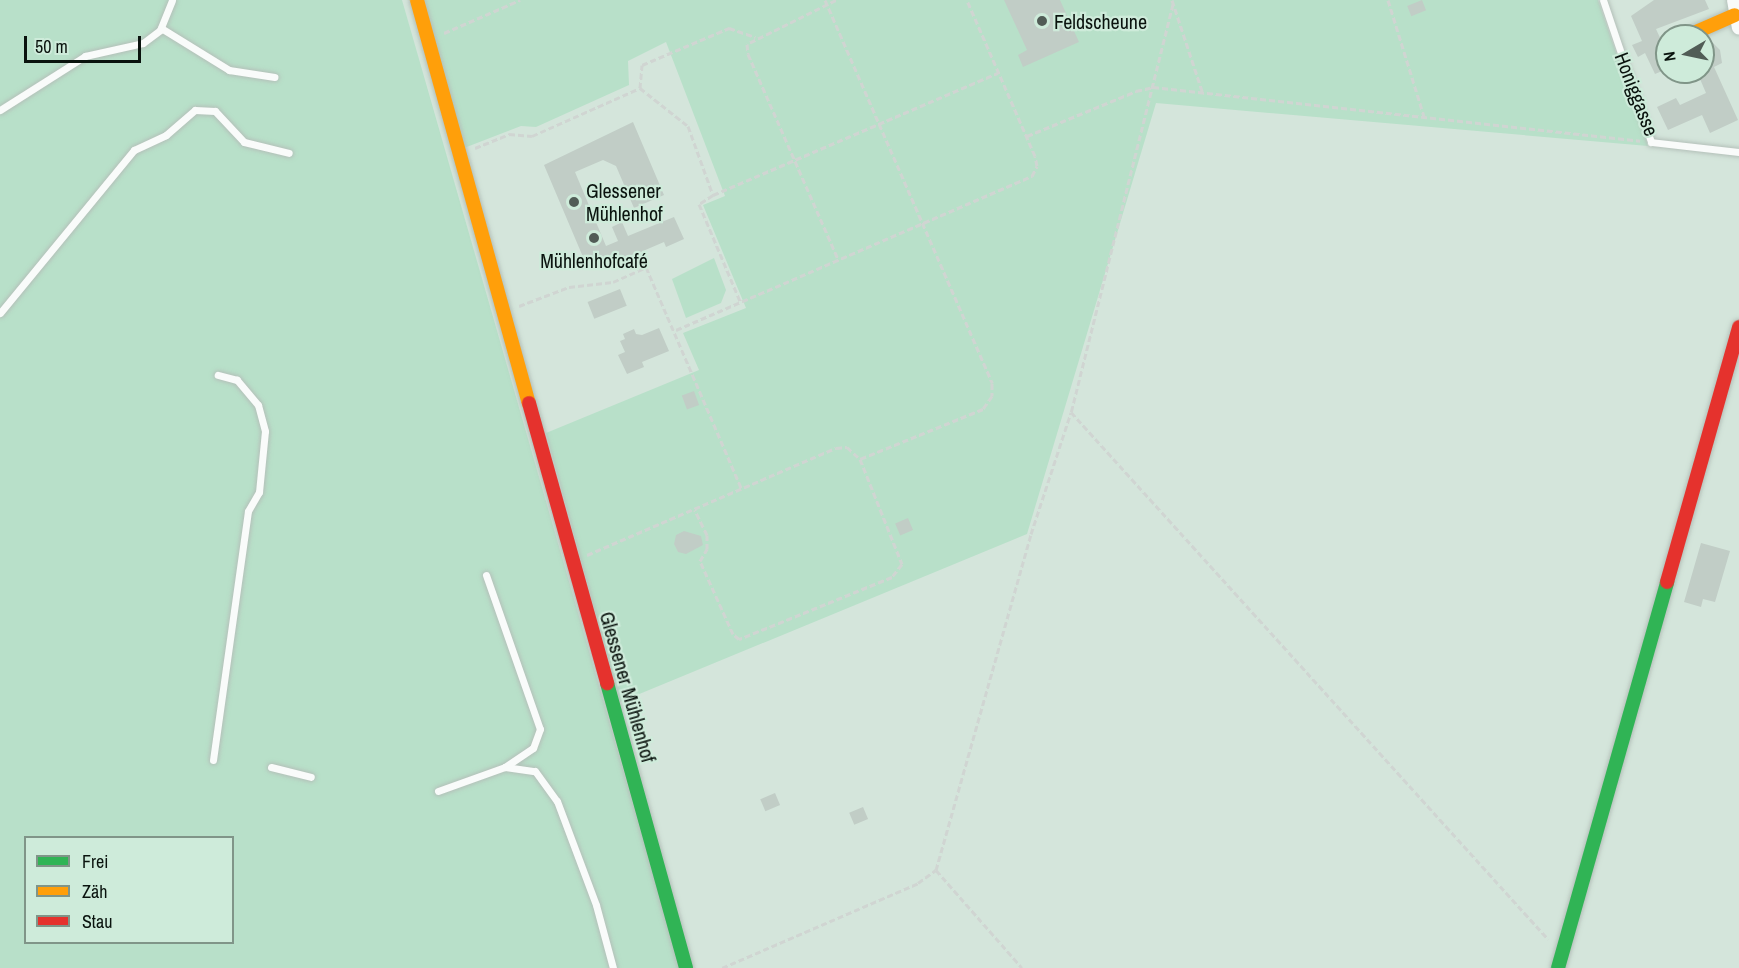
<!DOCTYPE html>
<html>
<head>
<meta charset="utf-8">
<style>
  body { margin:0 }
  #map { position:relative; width:1739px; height:968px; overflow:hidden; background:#d4e5db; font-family:"Archivo Narrow",sans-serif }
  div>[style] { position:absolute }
  .green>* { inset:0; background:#b8e0c9 }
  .building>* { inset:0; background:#c1cdc6; transform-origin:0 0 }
  .path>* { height:3px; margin-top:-1.5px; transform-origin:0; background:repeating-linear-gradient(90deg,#d0d5d2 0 6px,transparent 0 9px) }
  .roads { filter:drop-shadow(0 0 2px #b4c0b9) drop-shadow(0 0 2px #b4c0b9) }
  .lane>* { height:7px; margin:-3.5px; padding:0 3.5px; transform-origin:3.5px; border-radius:3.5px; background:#f9fbfa }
  .street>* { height:14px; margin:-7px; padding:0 7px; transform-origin:7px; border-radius:7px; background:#f9fbfa }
  .fast>* { height:14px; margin:-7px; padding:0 7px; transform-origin:7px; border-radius:7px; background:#30b455 }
  .slow>* { height:14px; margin:-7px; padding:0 7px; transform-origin:7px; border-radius:7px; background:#ff9f0a }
  .jam>* { height:14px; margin:-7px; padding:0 7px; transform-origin:7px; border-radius:7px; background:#e5322d }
  .dots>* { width:16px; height:16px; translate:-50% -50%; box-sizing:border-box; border:3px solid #ceebda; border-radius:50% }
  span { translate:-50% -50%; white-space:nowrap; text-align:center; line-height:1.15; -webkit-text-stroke:4.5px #ceebda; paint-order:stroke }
  .poi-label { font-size:20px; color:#0a130e }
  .left { translate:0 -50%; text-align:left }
  .street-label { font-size:20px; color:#0a130e }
  .legend { position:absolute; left:24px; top:836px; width:210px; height:108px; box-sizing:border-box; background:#ceebda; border:2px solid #809588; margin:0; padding:8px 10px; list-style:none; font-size:18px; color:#0a130e }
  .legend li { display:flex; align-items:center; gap:12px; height:30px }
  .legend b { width:30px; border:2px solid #809588 }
  .north { position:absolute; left:1655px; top:24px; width:60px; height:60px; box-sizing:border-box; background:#ceebda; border:2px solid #809588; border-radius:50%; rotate:261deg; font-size:16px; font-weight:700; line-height:24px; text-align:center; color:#0a130e }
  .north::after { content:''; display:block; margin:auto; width:21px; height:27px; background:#515c56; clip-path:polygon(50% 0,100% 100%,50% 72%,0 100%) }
  .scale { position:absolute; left:24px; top:36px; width:117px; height:27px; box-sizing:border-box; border:3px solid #0a130e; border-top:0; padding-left:8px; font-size:18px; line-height:21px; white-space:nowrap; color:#0a130e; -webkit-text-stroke:4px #ceebda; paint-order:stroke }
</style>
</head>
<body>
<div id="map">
  <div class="green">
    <div style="clip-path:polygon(evenodd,0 0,402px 0,680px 968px,0 968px,0 0,26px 838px,232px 838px,232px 942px,26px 942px,26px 838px)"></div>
    <div style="clip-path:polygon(424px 0,1598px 0,1648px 146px,1156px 103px,1027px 534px,620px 702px,546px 433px,699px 370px,683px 333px,746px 308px,703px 205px,725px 196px,666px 42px,628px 61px,629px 85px,536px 127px,521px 126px,464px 148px)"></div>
    <div style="clip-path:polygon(714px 258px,726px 290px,721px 303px,686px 318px,672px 279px)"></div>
  </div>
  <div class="building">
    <div style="clip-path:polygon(1004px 0,1060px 0,1079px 42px,1023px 67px,1018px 55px,1027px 50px)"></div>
    <div style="left:1422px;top:0;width:11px;height:16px;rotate:68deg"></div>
    <div style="clip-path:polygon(1654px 0,1705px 0,1709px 9px,1656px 29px,1667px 53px,1667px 69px,1655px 74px,1645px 53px,1638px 57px,1632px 45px,1642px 41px,1631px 16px)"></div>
    <div style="clip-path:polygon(1703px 42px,1705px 47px,1713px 43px,1720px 50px,1722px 63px,1714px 67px,1738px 120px,1710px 133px,1702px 115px,1668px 130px,1657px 107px,1676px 98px,1680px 105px,1706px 93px,1697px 72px,1703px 72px)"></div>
    <div style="clip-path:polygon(633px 122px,664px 195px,634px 208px,616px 166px,603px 160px,575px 172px,606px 246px,618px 241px,612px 227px,622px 222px,628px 236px,674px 217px,684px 239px,666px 247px,664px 242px,636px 254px,641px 266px,630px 270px,624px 257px,600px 267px,598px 260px,586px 264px,544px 165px)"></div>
    <div style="left:620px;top:289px;width:18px;height:35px;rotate:68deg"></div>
    <div style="clip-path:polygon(659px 328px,669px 351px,642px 362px,644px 367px,627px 374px,618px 355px,625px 352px,620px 341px,625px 339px,623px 334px,634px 329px,636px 334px,642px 335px)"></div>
    <div style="left:694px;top:391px;width:15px;height:13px;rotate:70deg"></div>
    <div style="left:908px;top:518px;width:13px;height:14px;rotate:67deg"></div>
    <div style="clip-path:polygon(684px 531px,701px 536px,703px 545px,686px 554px,678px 552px,674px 544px,676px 535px)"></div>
    <div style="clip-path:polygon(1701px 543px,1730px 551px,1715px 602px,1703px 599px,1701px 607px,1684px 602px)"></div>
    <div style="left:775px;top:793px;width:13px;height:16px;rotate:67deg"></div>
    <div style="left:863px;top:807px;width:13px;height:15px;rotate:67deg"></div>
  </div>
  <div class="path">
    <div style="left:825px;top:0;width:418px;rotate:66.4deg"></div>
    <div style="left:992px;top:383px;width:13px;rotate:90deg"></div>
    <div style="left:992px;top:396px;width:16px;rotate:125deg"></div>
    <div style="left:983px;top:409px;width:133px;rotate:157.9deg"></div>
    <div style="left:836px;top:0;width:99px;rotate:153.7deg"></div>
    <div style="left:747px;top:44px;width:10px;rotate:84deg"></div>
    <div style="left:748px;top:54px;width:224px;rotate:66.3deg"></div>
    <div style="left:1172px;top:0;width:99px;rotate:71.7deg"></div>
    <div style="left:1388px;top:0;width:121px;rotate:72.8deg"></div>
    <div style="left:1173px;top:4px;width:421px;rotate:104deg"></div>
    <div style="left:1071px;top:412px;width:711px;rotate:47.85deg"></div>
    <div style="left:444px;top:33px;width:83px;rotate:-23.5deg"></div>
    <div style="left:640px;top:88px;width:61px;rotate:38.4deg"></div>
    <div style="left:688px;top:126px;width:73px;rotate:70.1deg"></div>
    <div style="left:713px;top:195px;width:17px;rotate:147deg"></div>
    <div style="left:699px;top:204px;width:105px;rotate:67.1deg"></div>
    <div style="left:640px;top:88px;width:23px;rotate:-85deg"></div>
    <div style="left:642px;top:65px;width:95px;rotate:-23deg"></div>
    <div style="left:729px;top:28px;width:28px;rotate:19deg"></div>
    <div style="left:1027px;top:136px;width:118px;rotate:-22.4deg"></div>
    <div style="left:1136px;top:91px;width:17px;rotate:-13deg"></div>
    <div style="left:1153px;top:87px;width:490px;rotate:6.3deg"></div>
    <div style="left:475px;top:148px;width:37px;rotate:-22deg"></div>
    <div style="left:509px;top:134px;width:23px;rotate:5deg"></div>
    <div style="left:532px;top:136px;width:118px;rotate:-24deg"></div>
    <div style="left:713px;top:195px;width:310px;rotate:-23.2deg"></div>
    <div style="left:519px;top:306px;width:53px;rotate:-20.8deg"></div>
    <div style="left:569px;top:287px;width:44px;rotate:-6.5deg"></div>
    <div style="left:613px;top:282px;width:36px;rotate:-24deg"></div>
    <div style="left:646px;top:267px;width:243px;rotate:66.7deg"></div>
    <div style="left:676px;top:330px;width:388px;rotate:-23.4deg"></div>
    <div style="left:1032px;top:176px;width:11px;rotate:-63deg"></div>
    <div style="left:1037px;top:166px;width:10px;rotate:-101deg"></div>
    <div style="left:1035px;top:156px;width:170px;rotate:-113.6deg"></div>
    <div style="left:587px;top:555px;width:271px;rotate:-23.3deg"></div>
    <div style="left:836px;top:448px;width:11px;rotate:-5deg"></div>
    <div style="left:847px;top:447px;width:18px;rotate:43deg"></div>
    <div style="left:860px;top:459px;width:113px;rotate:68.2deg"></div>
    <div style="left:902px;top:564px;width:16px;rotate:128deg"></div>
    <div style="left:892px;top:577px;width:165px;rotate:157.9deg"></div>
    <div style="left:739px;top:639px;width:8px;rotate:-140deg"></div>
    <div style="left:733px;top:634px;width:80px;rotate:-114.3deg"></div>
    <div style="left:700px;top:561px;width:14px;rotate:-60deg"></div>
    <div style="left:707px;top:549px;width:14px;rotate:-90deg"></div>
    <div style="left:707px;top:535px;width:28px;rotate:-116deg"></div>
    <div style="left:936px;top:870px;width:130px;rotate:48.7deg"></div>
    <div style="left:722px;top:968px;width:214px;rotate:-23.4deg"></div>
    <div style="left:918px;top:883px;width:22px;rotate:-36deg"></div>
    <div style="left:936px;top:870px;width:349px;rotate:-74.2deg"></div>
    <div style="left:1031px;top:534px;width:128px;rotate:-71.8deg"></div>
  </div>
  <div class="roads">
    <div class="lane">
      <div style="left:1603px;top:0;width:150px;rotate:71.3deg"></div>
      <div style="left:1651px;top:142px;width:89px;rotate:6.5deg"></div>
      <div style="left:161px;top:28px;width:80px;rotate:31.7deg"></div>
      <div style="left:229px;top:70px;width:46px;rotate:8.8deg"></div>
      <div style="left:0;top:110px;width:101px;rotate:-32.4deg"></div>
      <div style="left:85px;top:56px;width:59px;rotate:-12.6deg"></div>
      <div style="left:143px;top:43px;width:21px;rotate:-37deg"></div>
      <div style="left:160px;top:30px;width:32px;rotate:-68deg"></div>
      <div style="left:0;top:313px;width:211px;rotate:-50.6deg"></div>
      <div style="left:134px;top:150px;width:35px;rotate:-25deg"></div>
      <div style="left:166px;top:135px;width:38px;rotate:-41deg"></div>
      <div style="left:195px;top:110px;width:20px;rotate:3deg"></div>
      <div style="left:215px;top:111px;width:42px;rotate:46.9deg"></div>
      <div style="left:244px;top:142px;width:46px;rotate:13.7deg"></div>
      <div style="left:486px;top:575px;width:163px;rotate:70.7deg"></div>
      <div style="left:540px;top:729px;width:20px;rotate:110deg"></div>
      <div style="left:533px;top:748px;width:34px;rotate:146deg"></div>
      <div style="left:213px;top:760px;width:251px;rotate:-82deg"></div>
      <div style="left:248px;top:511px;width:22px;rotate:-60deg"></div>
      <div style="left:259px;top:492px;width:61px;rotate:-84.4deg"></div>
      <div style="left:265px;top:431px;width:27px;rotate:-105deg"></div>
      <div style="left:258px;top:405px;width:33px;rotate:-130deg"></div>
      <div style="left:237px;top:380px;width:20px;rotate:-165deg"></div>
      <div style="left:271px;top:767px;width:41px;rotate:14deg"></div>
      <div style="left:438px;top:791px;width:71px;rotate:-19.7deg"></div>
      <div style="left:505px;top:767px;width:30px;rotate:8deg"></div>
      <div style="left:535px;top:771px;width:37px;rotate:54deg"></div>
      <div style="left:557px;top:801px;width:111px;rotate:69.4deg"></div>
      <div style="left:596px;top:905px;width:65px;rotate:74.9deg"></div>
    </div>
    <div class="street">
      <div style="left:1734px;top:0;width:28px;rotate:80deg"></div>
    </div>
    <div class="fast">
      <div style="left:607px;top:683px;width:296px;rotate:74.5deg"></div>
      <div style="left:1558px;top:968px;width:401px;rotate:-74.2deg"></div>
    </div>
    <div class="slow">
      <div style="left:417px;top:0;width:418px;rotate:74.5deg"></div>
      <div style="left:1687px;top:36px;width:52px;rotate:-23.6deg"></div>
    </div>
    <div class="jam">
      <div style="left:529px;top:403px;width:291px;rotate:74.4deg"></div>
      <div style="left:1667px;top:582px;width:265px;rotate:-74.2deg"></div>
    </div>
  </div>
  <div class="dots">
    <div style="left:1042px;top:21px;background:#515c56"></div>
    <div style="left:574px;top:202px;background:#515c56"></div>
    <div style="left:594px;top:238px;background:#515c56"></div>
  </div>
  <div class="poi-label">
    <span class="left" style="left:1054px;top:21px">Feldscheune</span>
    <span class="left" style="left:586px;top:202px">Glessener<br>Mühlenhof</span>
    <span style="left:594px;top:260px">Mühlenhofcafé</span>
  </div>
  <div class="street-label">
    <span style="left:1637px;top:94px;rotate:69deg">Honiggasse</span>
    <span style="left:628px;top:687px;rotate:74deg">Glessener Mühlenhof</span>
  </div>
  <ul class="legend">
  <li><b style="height:8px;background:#30b455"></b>Frei</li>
  <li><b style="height:8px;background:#ff9f0a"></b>Zäh</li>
  <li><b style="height:8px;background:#e5322d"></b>Stau</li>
  </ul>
  <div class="north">N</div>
  <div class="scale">50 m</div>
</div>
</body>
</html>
